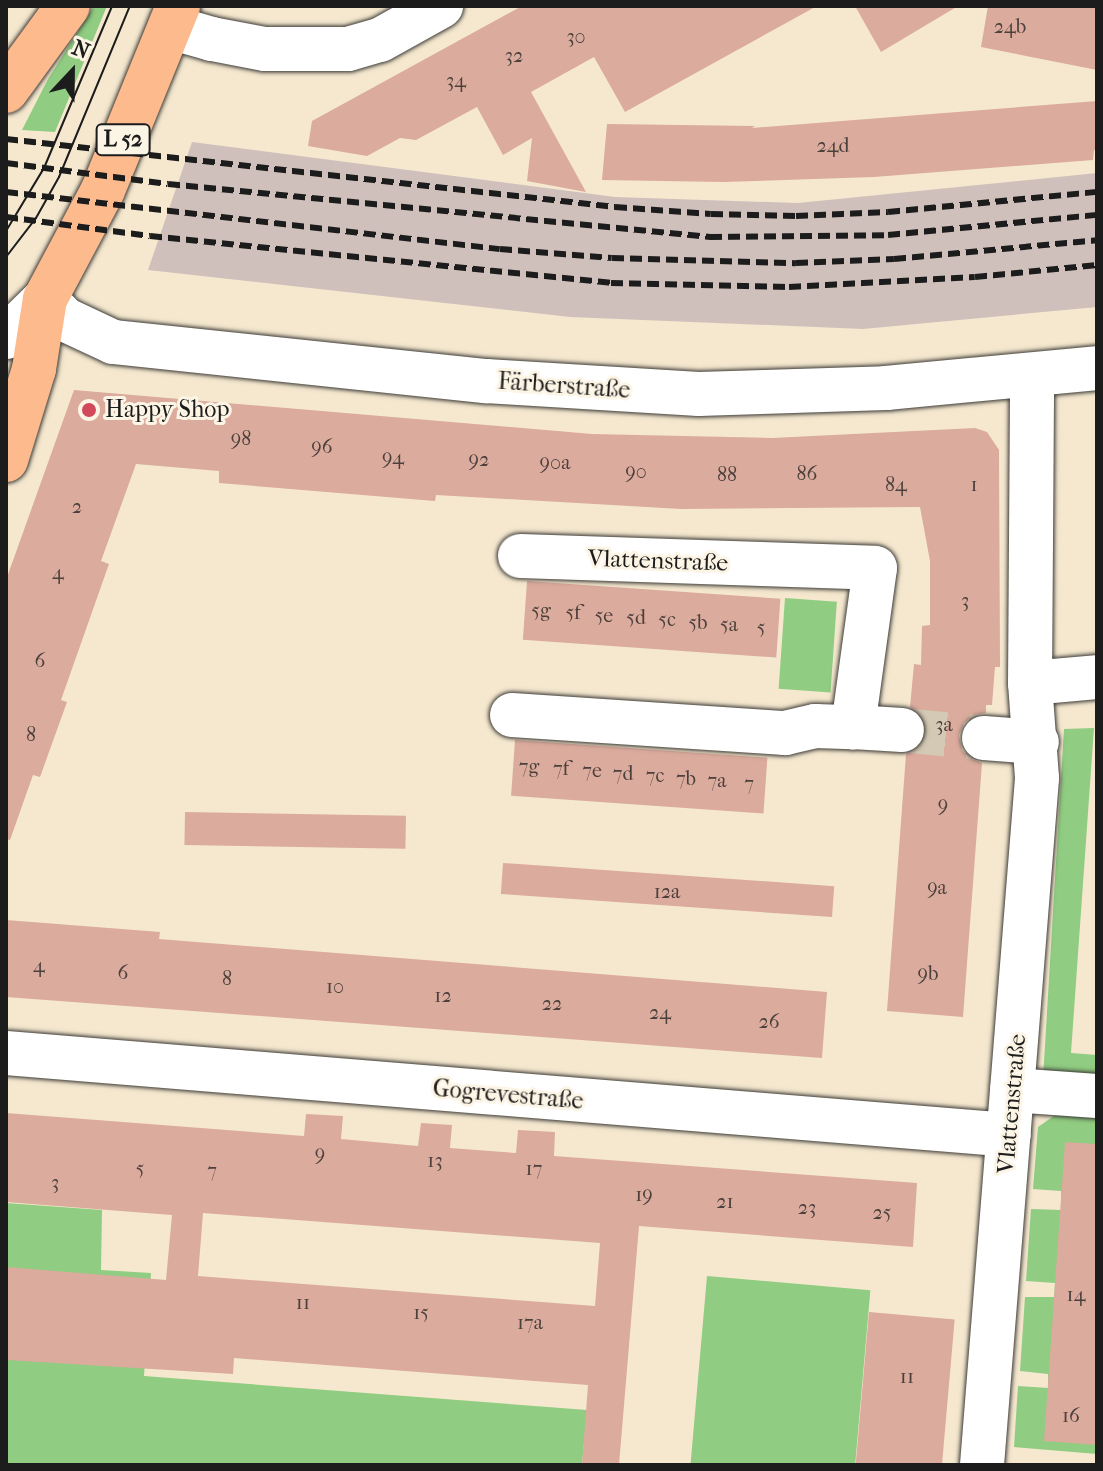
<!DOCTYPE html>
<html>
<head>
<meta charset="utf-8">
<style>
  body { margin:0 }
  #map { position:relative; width:1103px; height:1471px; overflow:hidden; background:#f5e8cf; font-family:"IM FELL French Canon",serif }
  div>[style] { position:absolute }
  .industrial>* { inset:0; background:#d0c0bc }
  .green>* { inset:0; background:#90cc81; transform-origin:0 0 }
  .building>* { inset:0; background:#dbab9d; transform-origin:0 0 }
  .minor-tunnel>* { height:44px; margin-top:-22px; transform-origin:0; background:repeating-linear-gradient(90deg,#d4c9b4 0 44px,transparent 0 66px) }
  .roads { filter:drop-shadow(0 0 2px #3d3b37) drop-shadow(0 0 2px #3d3b37) }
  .minor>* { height:44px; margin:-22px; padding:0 22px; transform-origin:22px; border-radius:22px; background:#fff }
  .primary>* { height:44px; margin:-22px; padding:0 22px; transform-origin:22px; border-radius:22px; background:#fcba8d }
  .tram>* { height:2px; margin:-1px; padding:0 1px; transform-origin:1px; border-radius:1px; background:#1c1c1c }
  .rail>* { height:6px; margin-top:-3px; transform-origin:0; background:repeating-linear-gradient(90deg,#1c1c1c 0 12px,transparent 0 18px) }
  .dots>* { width:22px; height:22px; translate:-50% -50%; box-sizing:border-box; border:4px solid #fcf5e5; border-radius:50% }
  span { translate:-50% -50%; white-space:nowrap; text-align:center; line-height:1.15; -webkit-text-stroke:6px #fcf5e5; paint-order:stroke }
  .number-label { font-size:20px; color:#4c403c }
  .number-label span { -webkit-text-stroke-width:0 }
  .shield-label span { padding:2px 6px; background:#fcf5e5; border:2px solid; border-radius:6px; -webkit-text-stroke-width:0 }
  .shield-label { font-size:22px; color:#1c1c1c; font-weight:700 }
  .street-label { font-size:24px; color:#1c1c1c }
  .poi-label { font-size:24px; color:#1c1c1c }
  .left { translate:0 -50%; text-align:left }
  .frame { position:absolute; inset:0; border:8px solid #1c1c1c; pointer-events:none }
  .north { position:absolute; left:32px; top:32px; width:80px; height:80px; -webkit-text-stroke:6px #fcf5e5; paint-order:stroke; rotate:22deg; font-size:22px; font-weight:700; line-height:32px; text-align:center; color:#1c1c1c }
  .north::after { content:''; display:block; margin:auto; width:28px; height:36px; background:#1c1c1c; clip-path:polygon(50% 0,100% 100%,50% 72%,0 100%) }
</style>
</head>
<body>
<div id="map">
  <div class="industrial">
    <div style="clip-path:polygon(192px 142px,615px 197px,798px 203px,1097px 173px,1097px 307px,863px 329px,570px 317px,148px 270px)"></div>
  </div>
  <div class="green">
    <div style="clip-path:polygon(94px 6px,107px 6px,55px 132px,22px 130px,48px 79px)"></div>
    <div style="left:785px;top:598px;width:52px;height:91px;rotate:4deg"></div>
    <div style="clip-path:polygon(1094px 728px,1071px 1053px,1097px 1055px,1097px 1083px,1043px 1079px,1064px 729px)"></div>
    <div style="clip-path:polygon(1058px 1113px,1097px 1115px,1097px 1454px,1014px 1447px,1018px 1386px,1048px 1388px,1048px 1374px,1020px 1371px,1025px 1297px,1054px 1297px,1055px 1283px,1026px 1281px,1031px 1209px,1061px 1210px,1061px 1191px,1033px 1189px,1038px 1127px)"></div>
    <div style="clip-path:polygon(6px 1203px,102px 1210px,101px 1270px,151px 1273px,144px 1376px,587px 1410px,582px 1465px,6px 1465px)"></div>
    <div style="left:707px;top:1276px;width:164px;height:190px;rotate:5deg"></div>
  </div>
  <div class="building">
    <div style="clip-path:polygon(522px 6px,817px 6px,625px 112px,594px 57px,531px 92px,586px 192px,527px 181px,532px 138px,503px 155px,477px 107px,416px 140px,400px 138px,367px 156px,308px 146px,312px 121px)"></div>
    <div style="clip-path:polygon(855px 6px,958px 6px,881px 52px)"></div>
    <div style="clip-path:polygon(988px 6px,1097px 6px,1097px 70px,981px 47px)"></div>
    <div style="clip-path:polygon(1097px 101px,1097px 151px,1094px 150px,1093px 160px,874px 177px,723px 182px,602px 180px,607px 124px,755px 126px,752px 128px)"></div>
    <div style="clip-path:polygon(74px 390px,592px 434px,772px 438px,975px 428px,987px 432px,999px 450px,1000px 667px,995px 667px,992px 705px,986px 705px,986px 713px,974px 715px,964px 723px,959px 735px,962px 750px,971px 759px,982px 763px,963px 1017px,887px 1011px,906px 754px,922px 744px,927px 732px,924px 718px,910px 707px,914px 664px,921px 665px,922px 626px,930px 625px,930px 561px,920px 507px,681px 509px,436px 495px,435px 501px,219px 483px,219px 471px,136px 464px,101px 561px,109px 564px,61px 700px,67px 702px,40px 777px,33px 775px,10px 840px,6px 839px,6px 580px)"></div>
    <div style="left:527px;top:581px;width:254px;height:59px;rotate:4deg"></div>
    <div style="left:515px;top:740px;width:253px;height:56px;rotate:4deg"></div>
    <div style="left:185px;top:812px;width:221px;height:33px;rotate:1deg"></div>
    <div style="left:503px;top:863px;width:332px;height:31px;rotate:4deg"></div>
    <div style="clip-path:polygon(6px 920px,160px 932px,159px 939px,827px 992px,822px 1058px,6px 997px)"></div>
    <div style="clip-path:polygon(evenodd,6px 1113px,304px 1136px,306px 1114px,343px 1116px,341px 1139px,418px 1146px,421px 1123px,452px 1125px,450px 1148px,516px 1153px,518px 1130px,555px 1132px,554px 1156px,917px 1183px,913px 1247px,639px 1226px,619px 1465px,582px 1465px,588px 1385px,234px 1358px,233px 1374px,6px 1360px,6px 1267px,166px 1280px,172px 1215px,6px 1202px,6px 1113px,203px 1213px,600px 1243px,595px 1306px,198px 1276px,203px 1213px)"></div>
    <div style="clip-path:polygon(1065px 1142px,1097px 1144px,1097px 1445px,1044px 1441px)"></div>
    <div style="left:869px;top:1312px;width:86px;height:153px;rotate:5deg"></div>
  </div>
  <div class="minor-tunnel">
    <div style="left:902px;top:730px;width:82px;rotate:5.6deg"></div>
  </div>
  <div class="roads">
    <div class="minor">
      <div style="left:170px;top:27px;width:44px;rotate:15.9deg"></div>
      <div style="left:212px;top:39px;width:54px;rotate:10.7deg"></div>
      <div style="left:265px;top:49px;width:83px"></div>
      <div style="left:348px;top:49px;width:33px;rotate:-16deg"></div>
      <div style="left:380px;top:40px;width:70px;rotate:-29.1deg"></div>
      <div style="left:6px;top:337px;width:54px;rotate:-44.3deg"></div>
      <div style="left:45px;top:299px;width:28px;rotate:46deg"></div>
      <div style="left:64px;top:319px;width:54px;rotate:25.1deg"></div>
      <div style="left:113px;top:342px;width:375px;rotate:6deg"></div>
      <div style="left:486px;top:381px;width:213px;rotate:3.5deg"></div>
      <div style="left:699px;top:394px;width:187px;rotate:-1.8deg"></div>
      <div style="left:886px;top:388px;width:212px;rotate:-5.4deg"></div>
      <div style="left:520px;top:556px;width:355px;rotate:1.9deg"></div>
      <div style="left:875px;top:568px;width:161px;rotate:97.9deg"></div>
      <div style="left:853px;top:727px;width:49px;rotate:3.5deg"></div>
      <div style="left:1030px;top:683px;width:67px;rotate:-5.1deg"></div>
      <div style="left:512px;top:715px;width:274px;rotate:3.8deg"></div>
      <div style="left:785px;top:733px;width:31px;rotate:-13deg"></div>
      <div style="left:815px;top:726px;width:38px;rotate:2deg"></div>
      <div style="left:984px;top:738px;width:53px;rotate:4.3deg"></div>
      <div style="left:6px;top:1053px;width:1006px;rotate:4.67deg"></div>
      <div style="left:1012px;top:1090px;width:85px;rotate:4deg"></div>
      <div style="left:982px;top:1465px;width:689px;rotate:-85.42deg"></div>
      <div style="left:1037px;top:778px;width:95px;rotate:-94.2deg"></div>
      <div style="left:1030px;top:683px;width:307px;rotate:-89.6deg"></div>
    </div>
    <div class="primary">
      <div style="left:6px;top:91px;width:105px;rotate:-53.9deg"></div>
      <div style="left:6px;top:460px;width:95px;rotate:-72.9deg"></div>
      <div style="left:34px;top:369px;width:71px;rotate:-81.1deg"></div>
      <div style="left:45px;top:299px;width:123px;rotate:-62deg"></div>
      <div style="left:103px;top:190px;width:199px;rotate:-67.8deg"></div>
    </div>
  </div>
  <div class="tram">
    <div style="left:6px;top:231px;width:74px;rotate:-58.9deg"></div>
    <div style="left:44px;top:168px;width:176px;rotate:-67.2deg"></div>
    <div style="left:6px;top:257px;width:49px;rotate:-52.4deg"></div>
    <div style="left:36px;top:218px;width:47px;rotate:-60.7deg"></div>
    <div style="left:59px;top:177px;width:185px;rotate:-67.5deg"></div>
  </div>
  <div class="rail">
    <div style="left:6px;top:139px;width:613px;rotate:6.37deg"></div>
    <div style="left:615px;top:207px;width:96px;rotate:4.2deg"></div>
    <div style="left:711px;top:214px;width:85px;rotate:1.3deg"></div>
    <div style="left:796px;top:216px;width:92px;rotate:-2.5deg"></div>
    <div style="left:888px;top:212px;width:210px;rotate:-5.5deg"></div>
    <div style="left:6px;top:163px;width:163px;rotate:7.4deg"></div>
    <div style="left:168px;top:184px;width:545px;rotate:5.58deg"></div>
    <div style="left:710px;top:237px;width:178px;rotate:-0.6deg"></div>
    <div style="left:888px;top:235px;width:210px;rotate:-5.5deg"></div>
    <div style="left:6px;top:192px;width:497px;rotate:6.6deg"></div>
    <div style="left:500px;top:249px;width:112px;rotate:4.6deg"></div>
    <div style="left:612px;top:258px;width:184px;rotate:1.6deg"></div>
    <div style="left:796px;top:263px;width:98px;rotate:-2.3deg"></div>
    <div style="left:894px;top:259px;width:204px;rotate:-5.3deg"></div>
    <div style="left:6px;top:217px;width:145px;rotate:7.5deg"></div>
    <div style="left:150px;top:236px;width:463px;rotate:5.8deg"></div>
    <div style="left:611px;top:283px;width:178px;rotate:1.3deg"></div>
    <div style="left:789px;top:287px;width:186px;rotate:-3.1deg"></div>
    <div style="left:975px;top:277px;width:123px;rotate:-5.6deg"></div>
  </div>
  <div class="dots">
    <div style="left:89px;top:410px;background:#d1495b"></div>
  </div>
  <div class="number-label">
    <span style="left:1010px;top:26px">24b</span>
    <span style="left:576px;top:36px">30</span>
    <span style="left:514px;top:55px">32</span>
    <span style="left:456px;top:80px">34</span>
    <span style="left:833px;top:145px">24d</span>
    <span style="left:241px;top:438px">98</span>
    <span style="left:322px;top:446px">96</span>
    <span style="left:393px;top:457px">94</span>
    <span style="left:479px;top:459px">92</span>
    <span style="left:555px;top:462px">90a</span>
    <span style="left:636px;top:471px">90</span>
    <span style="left:807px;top:473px">86</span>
    <span style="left:727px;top:474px">88</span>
    <span style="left:896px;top:484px">84</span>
    <span style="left:974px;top:484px">1</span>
    <span style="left:77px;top:506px">2</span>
    <span style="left:58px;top:572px">4</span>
    <span style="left:965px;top:600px">3</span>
    <span style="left:541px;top:610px">5g</span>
    <span style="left:573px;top:612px">5f</span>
    <span style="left:604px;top:615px">5e</span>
    <span style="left:636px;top:617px">5d</span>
    <span style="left:667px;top:619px">5c</span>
    <span style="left:698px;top:622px">5b</span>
    <span style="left:729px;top:624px">5a</span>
    <span style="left:761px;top:627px">5</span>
    <span style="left:40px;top:660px">6</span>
    <span style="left:944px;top:724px">3a</span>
    <span style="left:31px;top:734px">8</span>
    <span style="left:529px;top:766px">7g</span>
    <span style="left:561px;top:768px">7f</span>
    <span style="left:592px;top:770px">7e</span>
    <span style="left:623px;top:773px">7d</span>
    <span style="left:655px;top:775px">7c</span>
    <span style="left:686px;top:778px">7b</span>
    <span style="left:717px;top:780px">7a</span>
    <span style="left:749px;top:783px">7</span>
    <span style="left:943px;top:804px">9</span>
    <span style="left:937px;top:887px">9a</span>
    <span style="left:667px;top:891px">12a</span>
    <span style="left:39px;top:965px">4</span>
    <span style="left:123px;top:972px">6</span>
    <span style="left:928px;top:973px">9b</span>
    <span style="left:227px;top:978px">8</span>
    <span style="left:335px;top:986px">10</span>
    <span style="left:443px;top:995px">12</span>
    <span style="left:552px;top:1003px">22</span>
    <span style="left:660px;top:1012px">24</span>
    <span style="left:769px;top:1021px">26</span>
    <span style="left:320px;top:1153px">9</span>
    <span style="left:435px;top:1160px">13</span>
    <span style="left:140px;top:1168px">5</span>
    <span style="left:534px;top:1168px">17</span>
    <span style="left:212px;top:1170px">7</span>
    <span style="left:55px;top:1182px">3</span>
    <span style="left:644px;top:1194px">19</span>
    <span style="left:725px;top:1201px">21</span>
    <span style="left:807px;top:1207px">23</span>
    <span style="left:882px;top:1212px">25</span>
    <span style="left:1076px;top:1294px">14</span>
    <span style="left:303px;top:1302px">11</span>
    <span style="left:421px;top:1312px">15</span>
    <span style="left:530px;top:1322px">17a</span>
    <span style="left:907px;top:1376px">11</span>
    <span style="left:1071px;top:1415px">16</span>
  </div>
  <div class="shield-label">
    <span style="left:123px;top:140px">L 52</span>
  </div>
  <div class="street-label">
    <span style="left:564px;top:386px;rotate:4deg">Färberstraße</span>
    <span style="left:658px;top:561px;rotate:2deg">Vlattenstraße</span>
    <span style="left:508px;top:1095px;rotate:5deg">Gogrevestraße</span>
    <span style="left:1012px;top:1104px;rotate:-85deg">Vlattenstraße</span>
  </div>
  <div class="poi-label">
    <span class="left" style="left:105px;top:410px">Happy Shop</span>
  </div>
  <div class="frame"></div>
  <div class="north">N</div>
</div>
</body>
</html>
